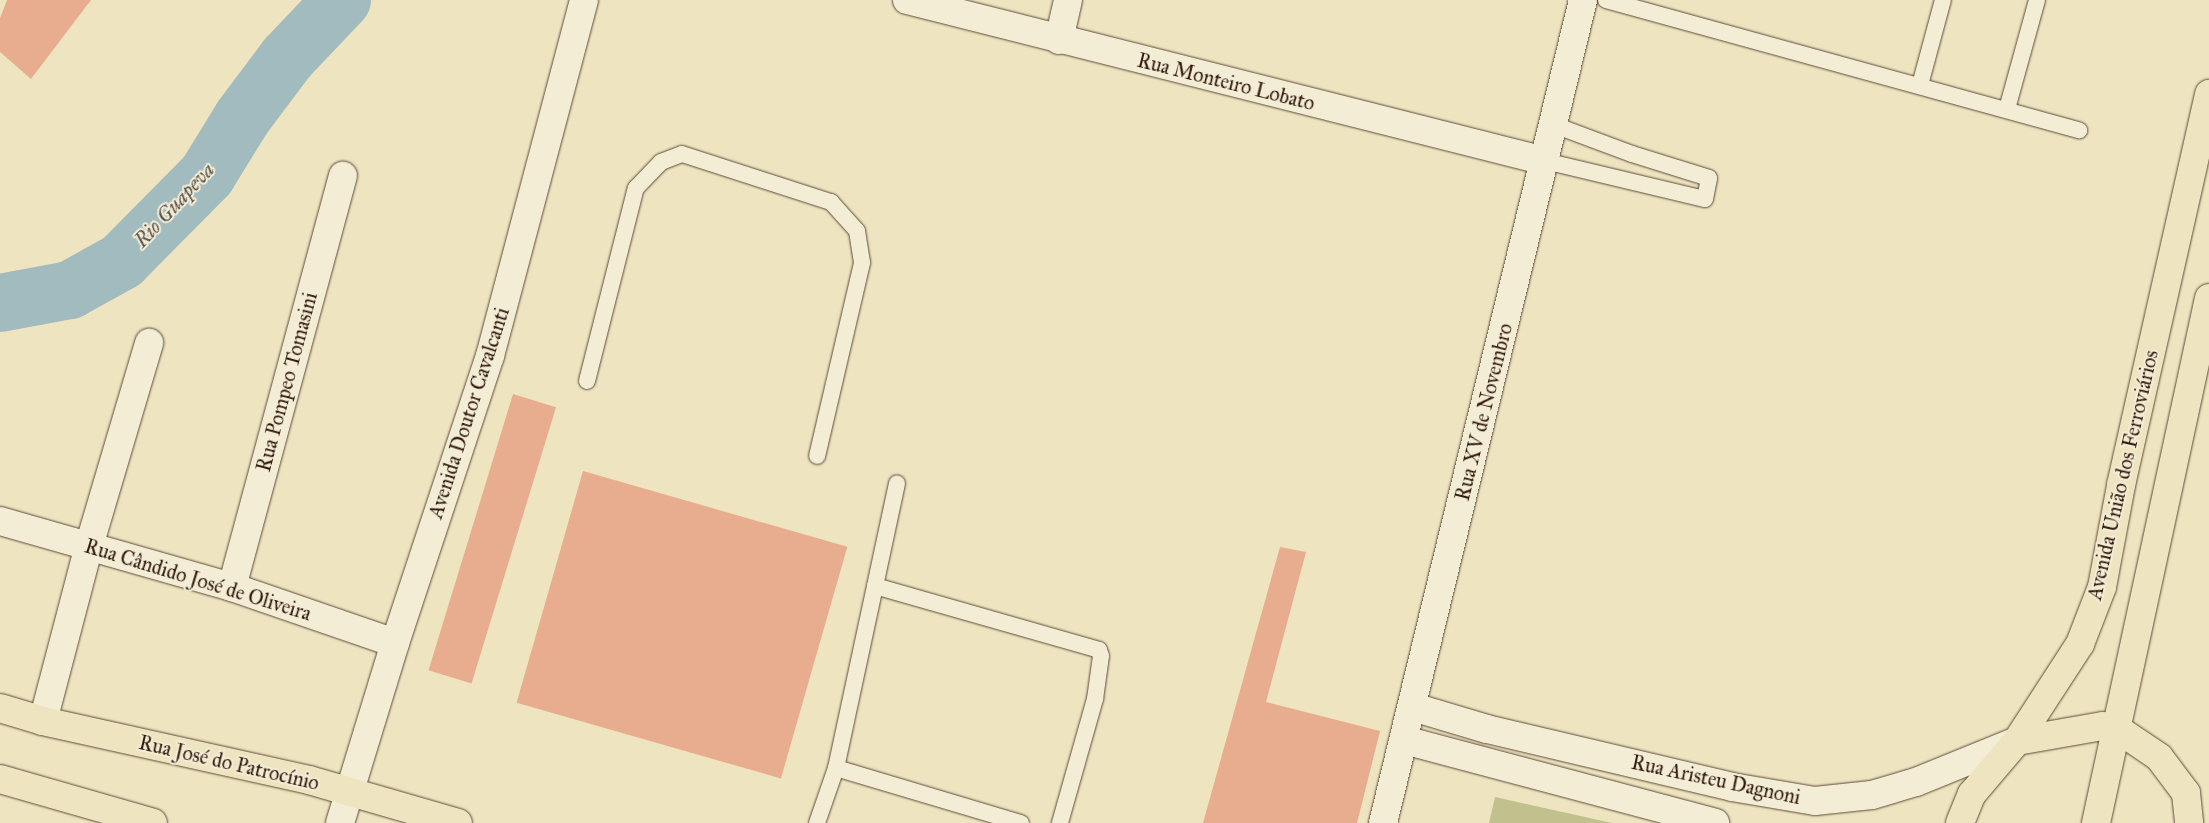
<!DOCTYPE html>
<html>
<head>
<meta charset="utf-8">
<style>
  body { margin:0 }
  #map { position:relative; width:2209px; height:823px; overflow:hidden; background:#eee4c0; font-family:"IM FELL Great Primer",serif }
  div>[style] { position:absolute }
  .green>* { inset:0; background:#c1c18d }
  .river>* { height:58px; margin:-29px; padding:0 29px; transform-origin:29px; border-radius:29px; background:#a1bbbf }
  .building>* { inset:0; background:#e8ad8f; transform-origin:0 0 }
  .roads { filter:drop-shadow(0 0 1px #5e4a37) drop-shadow(0 0 1px #5e4a37) }
  .lane>* { height:16px; margin:-8px; padding:0 8px; transform-origin:8px; border-radius:8px; background:#f4edd6 }
  .street>* { height:28px; margin:-14px; padding:0 14px; transform-origin:14px; border-radius:14px; background:#f4edd6 }
  .secondary>* { height:28px; margin:-14px; padding:0 14px; transform-origin:14px; border-radius:14px; background:#f4edd6 }
  .primary>* { height:28px; margin:-14px; padding:0 14px; transform-origin:14px; border-radius:14px; background:#eee4c0 }
  span { translate:-50% -50%; white-space:nowrap; text-align:center; line-height:1.15; -webkit-text-stroke:4px #f4edd6; paint-order:stroke }
  .street-label { font-size:20px; color:#2e1709 }
  .water-label { font-size:21px; color:#565049; font-style:italic }
</style>
</head>
<body>
<div id="map">
  <div class="green">
    <div style="clip-path:polygon(1495px 797px,1612px 823px,1489px 823px)"></div>
  </div>
  <div class="river">
    <div style="left:0;top:303px;width:71px;rotate:-10.5deg"></div>
    <div style="left:70px;top:290px;width:60px;rotate:-29.1deg"></div>
    <div style="left:122px;top:261px;width:121px;rotate:-45.3deg"></div>
    <div style="left:207px;top:175px;width:67px;rotate:-58.4deg"></div>
    <div style="left:242px;top:118px;width:75px;rotate:-53.1deg"></div>
    <div style="left:287px;top:58px;width:80px;rotate:-46.5deg"></div>
  </div>
  <div class="building">
    <div style="clip-path:polygon(7px 0,91px 0,31px 79px,0 52px,0 18px)"></div>
    <div style="left:513px;top:394px;width:45px;height:289px;rotate:17deg"></div>
    <div style="left:583px;top:471px;width:275px;height:241px;rotate:16deg"></div>
    <div style="clip-path:polygon(1280px 547px,1306px 552px,1266px 702px,1380px 731px,1357px 823px,1203px 823px)"></div>
  </div>
  <div class="roads">
    <div class="lane">
      <div style="left:1606px;top:0;width:491px;rotate:15.4deg"></div>
      <div style="left:1920px;top:85px;width:88px;rotate:-74.9deg"></div>
      <div style="left:2007px;top:109px;width:113px;rotate:-74.6deg"></div>
      <div style="left:1545px;top:161px;width:164px;rotate:13.4deg"></div>
      <div style="left:1705px;top:199px;width:21px;rotate:-79deg"></div>
      <div style="left:1709px;top:178px;width:81px;rotate:-162.7deg"></div>
      <div style="left:1632px;top:154px;width:83px;rotate:-159.6deg"></div>
      <div style="left:587px;top:381px;width:199px;rotate:-75.8deg"></div>
      <div style="left:636px;top:188px;width:36px;rotate:-46deg"></div>
      <div style="left:661px;top:162px;width:22px;rotate:-21deg"></div>
      <div style="left:682px;top:154px;width:157px;rotate:17.9deg"></div>
      <div style="left:831px;top:202px;width:39px;rotate:48deg"></div>
      <div style="left:857px;top:231px;width:32px;rotate:81deg"></div>
      <div style="left:862px;top:263px;width:198px;rotate:103.1deg"></div>
      <div style="left:875px;top:586px;width:233px;rotate:15.9deg"></div>
      <div style="left:1099px;top:650px;width:6px;rotate:72deg"></div>
      <div style="left:1101px;top:656px;width:43px;rotate:97.9deg"></div>
      <div style="left:1095px;top:699px;width:129px;rotate:105.8deg"></div>
      <div style="left:836px;top:768px;width:193px;rotate:16.6deg"></div>
      <div style="left:817px;top:823px;width:58px;rotate:-70.9deg"></div>
      <div style="left:836px;top:768px;width:291px;rotate:-77.9deg"></div>
    </div>
    <div class="street">
      <div style="left:907px;top:0;width:658px;rotate:14.16deg"></div>
      <div style="left:1059px;top:40px;width:41px;rotate:-77.3deg"></div>
      <div style="left:0;top:521px;width:241px;rotate:15.9deg"></div>
      <div style="left:232px;top:587px;width:172px;rotate:19deg"></div>
      <div style="left:232px;top:587px;width:426px;rotate:-74.9deg"></div>
      <div style="left:1413px;top:707px;width:77px;rotate:16.6deg"></div>
      <div style="left:1487px;top:729px;width:252px;rotate:13.3deg"></div>
      <div style="left:1732px;top:787px;width:84px;rotate:9.6deg"></div>
      <div style="left:1815px;top:801px;width:57px;rotate:-6deg"></div>
      <div style="left:1872px;top:795px;width:46px;rotate:-16.5deg"></div>
      <div style="left:1916px;top:782px;width:109px;rotate:-22.1deg"></div>
      <div style="left:43px;top:721px;width:181px;rotate:-75.3deg"></div>
      <div style="left:89px;top:546px;width:212px;rotate:-73.5deg"></div>
      <div style="left:1404px;top:740px;width:322px;rotate:14.9deg"></div>
      <div style="left:1383px;top:823px;width:847px;rotate:-76.34deg"></div>
    </div>
    <div class="secondary">
      <div style="left:340px;top:823px;width:188px;rotate:-73deg"></div>
      <div style="left:395px;top:643px;width:302px;rotate:-71.7deg"></div>
      <div style="left:490px;top:356px;width:368px;rotate:-75.2deg"></div>
    </div>
    <div class="primary">
      <div style="left:0;top:708px;width:45px;rotate:16.8deg"></div>
      <div style="left:43px;top:721px;width:272px;rotate:12.5deg"></div>
      <div style="left:309px;top:780px;width:155px;rotate:16.1deg"></div>
      <div style="left:2017px;top:741px;width:87px;rotate:-9.9deg"></div>
      <div style="left:2103px;top:726px;width:13px;rotate:9deg"></div>
      <div style="left:2116px;top:728px;width:52px;rotate:34deg"></div>
      <div style="left:2159px;top:757px;width:45px;rotate:53.1deg"></div>
      <div style="left:2186px;top:793px;width:30px;rotate:84deg"></div>
      <div style="left:0;top:779px;width:159px;rotate:16deg"></div>
      <div style="left:1960px;top:823px;width:31px;rotate:-68deg"></div>
      <div style="left:1972px;top:794px;width:70px;rotate:-49.7deg"></div>
      <div style="left:2017px;top:741px;width:116px;rotate:-57deg"></div>
      <div style="left:2080px;top:644px;width:61px;rotate:-68.9deg"></div>
      <div style="left:2102px;top:587px;width:104px;rotate:-79.4deg"></div>
      <div style="left:2121px;top:485px;width:401px;rotate:-77.3deg"></div>
      <div style="left:2096px;top:823px;width:537px;rotate:-77.85deg"></div>
    </div>
  </div>
  <div class="street-label">
    <span style="left:1226px;top:82px;rotate:14deg">Rua Monteiro Lobato</span>
    <span style="left:287px;top:382px;rotate:-75deg">Rua Pompeo Tomasini</span>
    <span style="left:1484px;top:412px;rotate:-76deg">Rua XV de Novembro</span>
    <span style="left:469px;top:413px;rotate:-72deg">Avenida Doutor Cavalcanti</span>
    <span style="left:2123px;top:475px;rotate:-77deg">Avenida União dos Ferroviários</span>
    <span style="left:198px;top:580px;rotate:17deg">Rua Cândido José de Oliveira</span>
    <span style="left:229px;top:763px;rotate:13deg">Rua José do Patrocínio</span>
    <span style="left:1716px;top:780px;rotate:12deg">Rua Aristeu Dagnoni</span>
  </div>
  <div class="water-label">
    <span style="left:174px;top:205px;rotate:-47deg">Rio Guapeva</span>
  </div>
</div>
</body>
</html>
